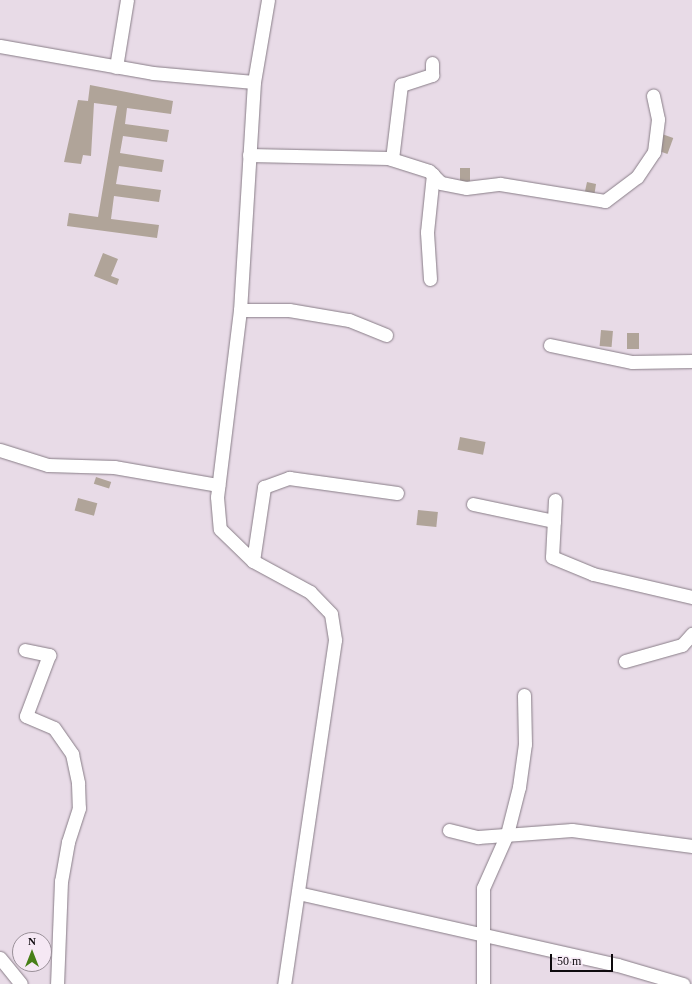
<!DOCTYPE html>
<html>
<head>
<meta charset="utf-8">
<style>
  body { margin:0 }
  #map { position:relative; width:692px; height:984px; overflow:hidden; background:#e8dbe7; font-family:"Times New Roman",serif }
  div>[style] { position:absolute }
  .building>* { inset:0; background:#b0a499; transform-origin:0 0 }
  .roads { filter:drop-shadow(0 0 1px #887d87) drop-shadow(0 0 1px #887d87) }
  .minor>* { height:13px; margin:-6.5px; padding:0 6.5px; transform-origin:6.5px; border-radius:6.5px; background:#fff }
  span { translate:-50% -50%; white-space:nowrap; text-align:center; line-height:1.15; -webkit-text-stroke:3.5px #f5e8f4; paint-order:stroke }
  .north { position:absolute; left:12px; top:932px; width:40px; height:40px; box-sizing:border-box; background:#f5e8f4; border:1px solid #998f98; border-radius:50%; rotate:0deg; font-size:11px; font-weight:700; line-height:16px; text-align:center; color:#0e0a0e }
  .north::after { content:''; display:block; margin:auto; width:14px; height:18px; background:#477f17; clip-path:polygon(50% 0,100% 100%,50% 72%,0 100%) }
  .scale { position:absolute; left:550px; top:954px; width:63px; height:18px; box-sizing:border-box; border:2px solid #0e0a0e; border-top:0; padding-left:5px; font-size:12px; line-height:14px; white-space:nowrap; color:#0e0a0e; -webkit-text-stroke:3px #f5e8f4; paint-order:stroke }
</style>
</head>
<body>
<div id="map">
  <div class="building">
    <div style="clip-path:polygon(90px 85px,173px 101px,171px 114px,127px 108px,125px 124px,169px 130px,167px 142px,123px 136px,120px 153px,164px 160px,162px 172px,119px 166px,116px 184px,161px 190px,159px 202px,114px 196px,111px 219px,159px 225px,157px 238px,67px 226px,69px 213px,98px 217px,114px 122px,117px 106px,94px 103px,91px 156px,83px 155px,81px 164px,64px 162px,78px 100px,88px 101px)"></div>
    <div style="left:662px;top:134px;width:12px;height:17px;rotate:20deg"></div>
    <div style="left:460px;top:168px;width:10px;height:18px"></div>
    <div style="clip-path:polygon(587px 182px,596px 184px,594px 197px,584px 196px)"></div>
    <div style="clip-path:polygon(103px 253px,118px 259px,111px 276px,119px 279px,117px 285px,94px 276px)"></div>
    <div style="left:601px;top:330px;width:12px;height:16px;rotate:5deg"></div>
    <div style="left:627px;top:333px;width:12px;height:16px"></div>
    <div style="left:460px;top:437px;width:26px;height:13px;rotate:11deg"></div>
    <div style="left:96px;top:477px;width:16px;height:7px;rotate:18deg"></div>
    <div style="left:78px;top:498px;width:20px;height:13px;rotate:15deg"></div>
    <div style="left:418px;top:510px;width:20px;height:15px;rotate:6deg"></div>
  </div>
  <div class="roads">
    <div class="minor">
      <div style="left:268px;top:0;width:83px;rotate:99.7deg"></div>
      <div style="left:254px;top:82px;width:228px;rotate:93.5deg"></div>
      <div style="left:240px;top:310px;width:188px;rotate:97deg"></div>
      <div style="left:217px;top:497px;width:32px;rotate:85deg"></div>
      <div style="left:220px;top:529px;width:46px;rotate:44.1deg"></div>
      <div style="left:253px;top:561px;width:65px;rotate:28.5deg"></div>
      <div style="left:310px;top:592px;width:30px;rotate:46deg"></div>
      <div style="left:331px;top:614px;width:26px;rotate:81deg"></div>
      <div style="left:335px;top:640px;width:348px;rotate:98.4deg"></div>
      <div style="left:0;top:46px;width:155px;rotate:10deg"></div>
      <div style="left:153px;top:73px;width:101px;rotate:5.1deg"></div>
      <div style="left:116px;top:67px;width:68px;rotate:-80.7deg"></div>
      <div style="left:249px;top:155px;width:139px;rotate:1.2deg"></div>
      <div style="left:388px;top:158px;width:43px;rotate:17.6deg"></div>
      <div style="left:429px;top:171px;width:17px;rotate:45deg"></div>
      <div style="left:441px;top:183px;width:25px;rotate:11deg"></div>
      <div style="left:466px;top:188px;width:34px;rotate:-7deg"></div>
      <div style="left:500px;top:184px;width:106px;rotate:9.2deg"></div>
      <div style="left:605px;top:201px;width:40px;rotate:-37deg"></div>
      <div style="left:637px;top:177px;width:30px;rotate:-56deg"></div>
      <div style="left:654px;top:152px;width:33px;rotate:-83deg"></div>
      <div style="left:658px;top:119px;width:24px;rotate:-102deg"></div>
      <div style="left:392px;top:159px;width:75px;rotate:-83.1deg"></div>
      <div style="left:401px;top:85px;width:33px;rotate:-18deg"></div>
      <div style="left:432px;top:75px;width:12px;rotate:-90deg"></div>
      <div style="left:430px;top:279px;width:47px;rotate:-93.7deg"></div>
      <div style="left:427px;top:232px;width:58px;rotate:-84.1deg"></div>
      <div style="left:240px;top:310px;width:49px"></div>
      <div style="left:289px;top:310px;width:61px;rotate:9.5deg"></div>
      <div style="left:349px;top:320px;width:40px;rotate:22deg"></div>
      <div style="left:550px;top:345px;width:84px;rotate:11.7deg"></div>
      <div style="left:632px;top:362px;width:60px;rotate:-1deg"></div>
      <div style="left:0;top:450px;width:50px;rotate:17.4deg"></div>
      <div style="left:48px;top:465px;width:66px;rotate:1.7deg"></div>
      <div style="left:114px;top:467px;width:106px;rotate:9.8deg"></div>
      <div style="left:555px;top:500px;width:57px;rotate:93deg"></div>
      <div style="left:552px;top:557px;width:44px;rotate:22.5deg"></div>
      <div style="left:593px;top:574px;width:102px;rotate:13.1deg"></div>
      <div style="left:473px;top:504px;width:83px;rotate:11.9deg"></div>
      <div style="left:253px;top:561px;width:75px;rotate:-81.5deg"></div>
      <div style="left:264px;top:487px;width:27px;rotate:-20deg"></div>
      <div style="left:289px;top:478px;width:109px;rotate:7.9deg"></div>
      <div style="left:25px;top:650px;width:25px;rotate:12deg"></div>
      <div style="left:49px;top:655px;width:65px;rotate:110.7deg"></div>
      <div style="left:26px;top:716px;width:30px;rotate:23deg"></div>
      <div style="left:54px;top:728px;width:32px;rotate:55deg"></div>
      <div style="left:72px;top:754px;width:30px;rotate:78deg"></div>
      <div style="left:78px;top:783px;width:25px;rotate:88deg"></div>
      <div style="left:79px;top:808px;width:36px;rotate:108deg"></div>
      <div style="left:68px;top:842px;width:40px;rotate:100deg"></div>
      <div style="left:61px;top:881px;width:103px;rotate:92.2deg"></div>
      <div style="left:625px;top:661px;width:59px;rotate:-15.7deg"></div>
      <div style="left:682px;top:645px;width:15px;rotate:-48deg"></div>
      <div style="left:449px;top:830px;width:30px;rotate:14deg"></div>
      <div style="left:478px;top:837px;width:94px;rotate:-4.3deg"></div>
      <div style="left:572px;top:830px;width:121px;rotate:7.6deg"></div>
      <div style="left:298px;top:893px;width:328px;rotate:12.7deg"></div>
      <div style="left:618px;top:965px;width:68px;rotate:16.3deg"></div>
      <div style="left:0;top:958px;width:33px;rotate:51deg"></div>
      <div style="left:483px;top:984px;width:96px;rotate:-90deg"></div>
      <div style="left:483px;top:888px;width:59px;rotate:-66deg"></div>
      <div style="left:507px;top:834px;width:49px;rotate:-75.7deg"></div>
      <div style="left:519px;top:787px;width:43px;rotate:-82.1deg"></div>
      <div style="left:525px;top:744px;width:49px;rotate:-91.2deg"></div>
    </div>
  </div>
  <div class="north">N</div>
  <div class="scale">50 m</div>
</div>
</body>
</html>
